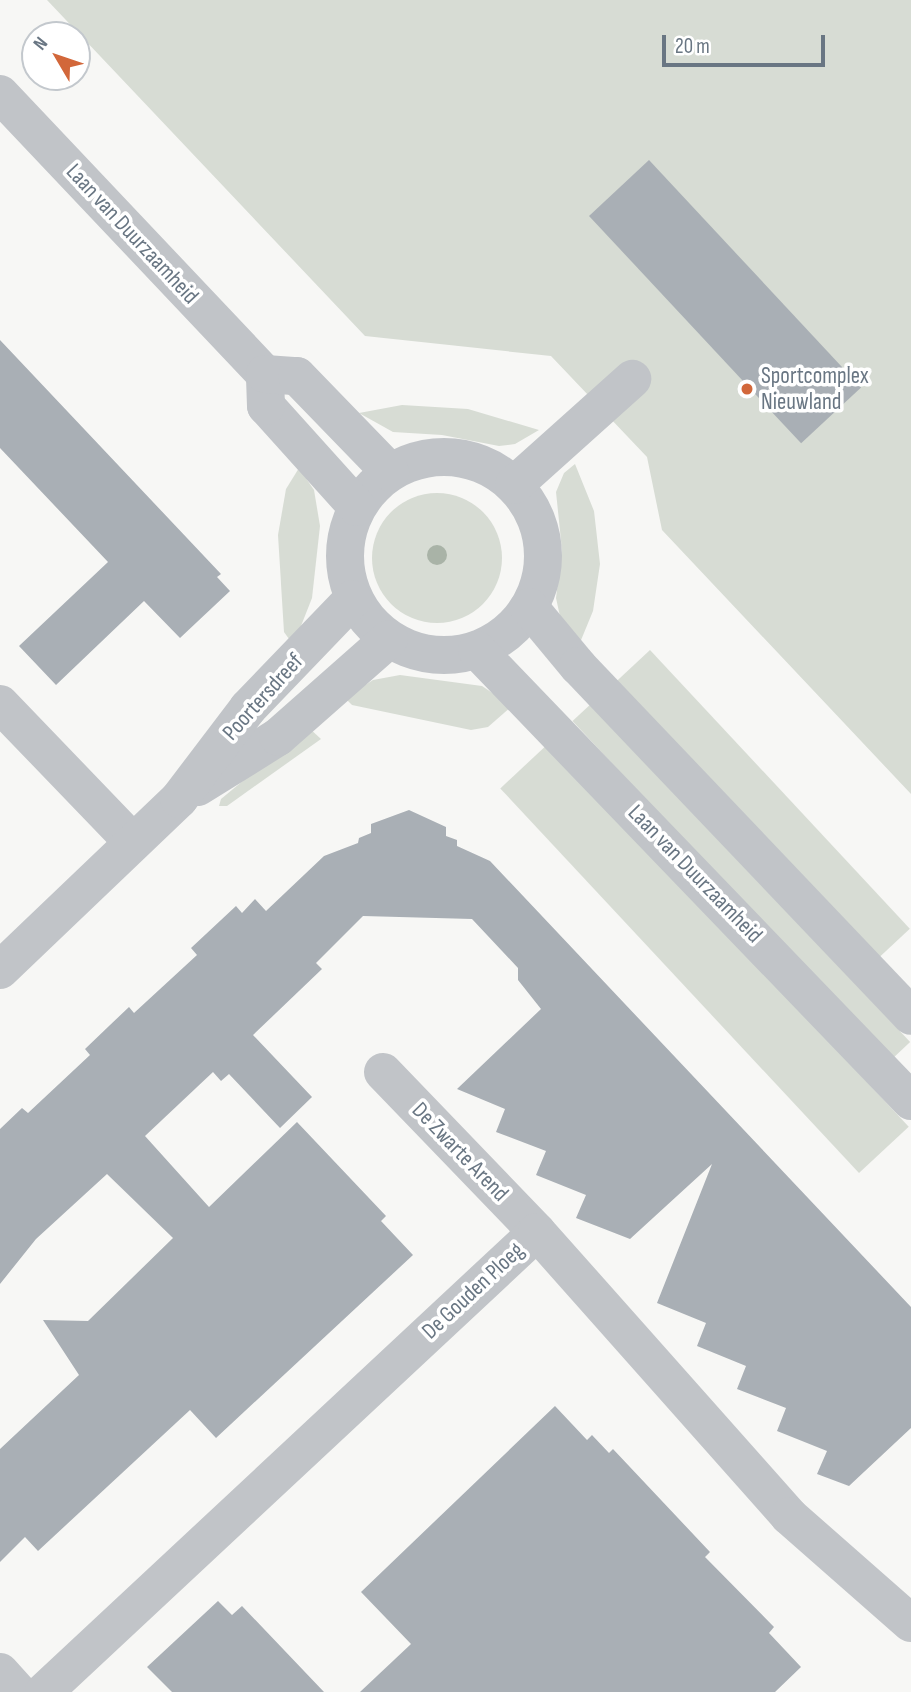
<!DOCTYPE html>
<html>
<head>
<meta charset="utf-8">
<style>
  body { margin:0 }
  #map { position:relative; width:911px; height:1692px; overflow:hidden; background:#f7f7f5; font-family:"Sofia Sans Condensed",sans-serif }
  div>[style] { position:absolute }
  .green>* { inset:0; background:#d7dcd4; transform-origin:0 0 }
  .round { border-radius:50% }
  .building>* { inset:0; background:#a9afb5; transform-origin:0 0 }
  .minor>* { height:38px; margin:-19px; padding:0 19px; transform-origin:19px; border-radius:19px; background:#c1c4c8 }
  .minor>.ring { margin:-19px; padding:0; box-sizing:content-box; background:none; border:38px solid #c1c4c8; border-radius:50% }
  .trees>* { width:20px; height:20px; margin:-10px; border-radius:50%; background:#a9b3a7 }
  .dots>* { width:19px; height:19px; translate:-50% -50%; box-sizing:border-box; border:4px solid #fff; border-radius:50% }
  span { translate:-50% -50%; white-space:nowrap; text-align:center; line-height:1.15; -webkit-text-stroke:7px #fff; paint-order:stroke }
  .street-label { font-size:23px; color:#697683 }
  .poi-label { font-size:23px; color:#697683 }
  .left { translate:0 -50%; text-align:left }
  .north { position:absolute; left:21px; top:21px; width:70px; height:70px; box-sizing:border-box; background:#fff; border:2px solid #c3c8cd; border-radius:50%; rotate:309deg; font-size:19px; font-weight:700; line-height:28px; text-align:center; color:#697683 }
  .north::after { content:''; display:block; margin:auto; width:24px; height:32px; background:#d2673a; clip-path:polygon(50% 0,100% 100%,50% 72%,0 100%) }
  .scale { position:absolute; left:662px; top:35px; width:163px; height:32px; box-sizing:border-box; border:4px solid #697683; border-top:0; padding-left:9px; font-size:21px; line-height:24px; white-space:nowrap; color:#697683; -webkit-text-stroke:5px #fff; paint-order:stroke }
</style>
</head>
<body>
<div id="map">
  <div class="green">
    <div style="clip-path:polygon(47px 0,911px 0,911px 794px,662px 530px,647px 457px,551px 356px,365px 336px)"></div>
    <div style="clip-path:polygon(402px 405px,468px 409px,539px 430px,515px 444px,499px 446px,442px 435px,393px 432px,359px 413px)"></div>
    <div style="clip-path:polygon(575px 464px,594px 511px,600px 564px,593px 611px,579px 645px,561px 621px,556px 598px,562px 550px,556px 492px,564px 473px)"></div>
    <div style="clip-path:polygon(299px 468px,314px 490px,320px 526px,312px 598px,299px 631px,289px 639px,284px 632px,278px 535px,286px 489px)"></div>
    <div class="round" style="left:372px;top:493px;width:130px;height:130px"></div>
    <div style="left:650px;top:650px;width:381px;height:48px;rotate:47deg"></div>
    <div style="clip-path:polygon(400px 675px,482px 686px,512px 706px,488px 727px,471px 730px,352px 705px,345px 698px,373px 680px)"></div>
    <div style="left:593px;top:702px;width:465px;height:28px;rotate:47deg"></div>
    <div style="clip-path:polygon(308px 727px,321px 739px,227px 806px,219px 806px,221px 799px)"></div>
    <div style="left:550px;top:742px;width:526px;height:68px;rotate:47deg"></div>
  </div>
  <div class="building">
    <div style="left:649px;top:160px;width:311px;height:82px;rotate:47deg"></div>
    <div style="clip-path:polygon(0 340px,221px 574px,217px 577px,230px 591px,180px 638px,144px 601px,56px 685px,19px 646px,108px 562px,0 448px)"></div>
    <div style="clip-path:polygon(409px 810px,446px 827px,446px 836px,457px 840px,457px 846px,490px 861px,911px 1307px,911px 1428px,849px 1486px,817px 1474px,827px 1451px,777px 1431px,786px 1408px,737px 1389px,746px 1366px,697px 1346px,706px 1323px,657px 1303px,712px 1164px,630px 1239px,576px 1218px,586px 1195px,536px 1175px,546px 1151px,496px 1132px,505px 1109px,457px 1089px,541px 1009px,518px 980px,518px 968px,472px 919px,363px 916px,316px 963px,322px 969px,253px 1035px,312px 1097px,280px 1128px,229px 1074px,221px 1081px,213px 1072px,145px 1136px,209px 1207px,297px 1122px,386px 1216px,381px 1221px,413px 1255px,216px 1438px,190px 1410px,38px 1551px,25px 1537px,0 1562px,0 1449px,79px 1375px,43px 1320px,88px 1321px,173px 1238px,107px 1174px,36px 1239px,0 1284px,0 1129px,22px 1108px,28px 1113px,90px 1055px,85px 1049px,109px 1026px,129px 1007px,134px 1013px,197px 955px,191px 948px,236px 906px,242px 913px,255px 899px,266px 911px,324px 856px,358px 843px,359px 838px,371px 833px,371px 824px)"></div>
    <div style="clip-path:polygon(555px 1406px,587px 1440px,592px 1435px,609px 1453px,613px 1449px,710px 1552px,705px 1557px,774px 1627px,769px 1633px,801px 1667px,775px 1692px,360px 1692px,411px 1644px,361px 1592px)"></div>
    <div style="clip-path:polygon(218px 1601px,232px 1615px,242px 1606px,324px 1692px,172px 1692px,147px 1667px)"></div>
  </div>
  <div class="minor">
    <div style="left:0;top:94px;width:386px;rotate:46.6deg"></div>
    <div class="ring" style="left:345px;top:457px;width:160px;height:160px"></div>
    <div style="left:514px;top:485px;width:159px;rotate:-41.9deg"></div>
    <div style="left:357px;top:507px;width:136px;rotate:-132deg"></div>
    <div style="left:266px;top:406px;width:32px;rotate:-92deg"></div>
    <div style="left:265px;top:374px;width:32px;rotate:4deg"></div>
    <div style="left:297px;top:376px;width:134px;rotate:45.9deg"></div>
    <div style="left:529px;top:607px;width:77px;rotate:50.3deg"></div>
    <div style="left:578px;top:666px;width:483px;rotate:46.4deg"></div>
    <div style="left:477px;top:650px;width:626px;rotate:46.1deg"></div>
    <div style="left:0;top:704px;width:192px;rotate:46.1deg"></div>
    <div style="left:198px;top:787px;width:94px;rotate:-32deg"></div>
    <div style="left:278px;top:737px;width:148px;rotate:-41.4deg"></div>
    <div style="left:0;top:970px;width:248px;rotate:-43.7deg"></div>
    <div style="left:179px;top:799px;width:114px;rotate:-52.8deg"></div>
    <div style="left:248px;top:708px;width:151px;rotate:-46.1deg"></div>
    <div style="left:383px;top:1072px;width:222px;rotate:46.1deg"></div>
    <div style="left:0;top:1672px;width:27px;rotate:48deg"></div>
    <div style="left:44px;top:1692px;width:674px;rotate:-43.02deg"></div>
    <div style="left:537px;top:1232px;width:380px;rotate:48.4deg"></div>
    <div style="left:789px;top:1516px;width:162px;rotate:41.3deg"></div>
  </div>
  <div class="trees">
    <div style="left:437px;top:555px"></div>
  </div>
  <div class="dots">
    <div style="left:747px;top:389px;background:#d2673a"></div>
  </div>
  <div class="street-label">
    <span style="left:132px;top:234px;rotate:47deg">Laan van Duurzaamheid</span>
    <span style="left:263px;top:697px;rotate:-48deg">Poortersdreef</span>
    <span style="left:695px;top:874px;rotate:46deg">Laan van Duurzaamheid</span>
    <span style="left:460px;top:1152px;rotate:46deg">De Zwarte Arend</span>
    <span style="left:473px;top:1291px;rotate:-43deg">De Gouden Ploeg</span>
  </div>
  <div class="poi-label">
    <span class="left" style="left:761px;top:389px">Sportcomplex<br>Nieuwland</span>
  </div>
  <div class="north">N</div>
  <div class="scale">20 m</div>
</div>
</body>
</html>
